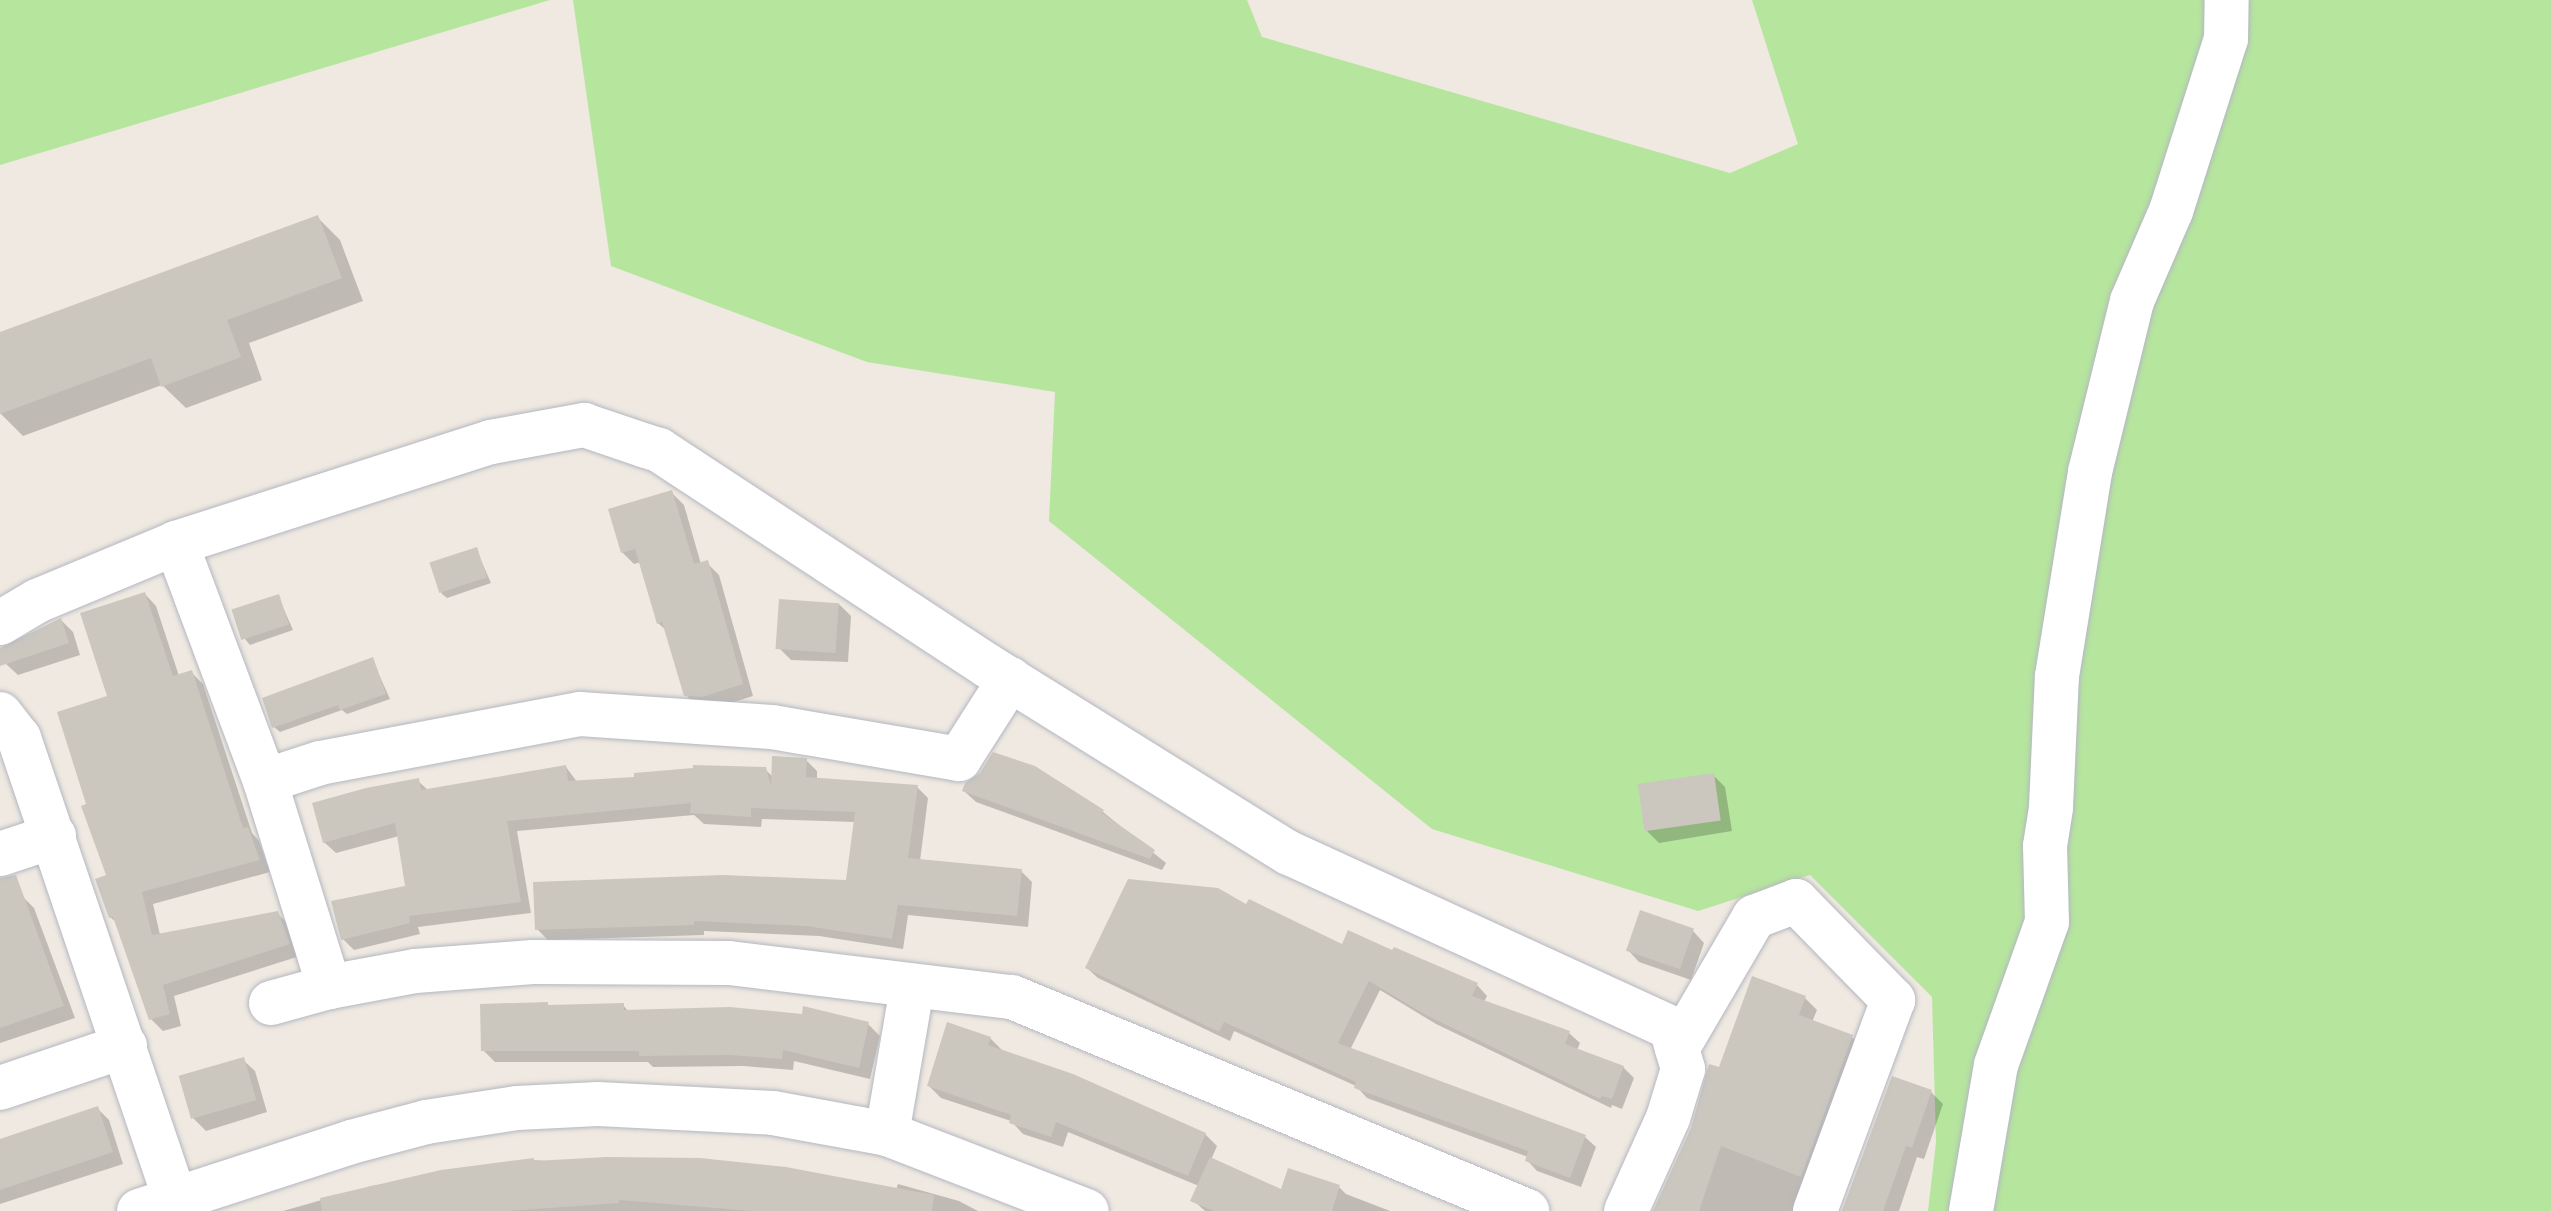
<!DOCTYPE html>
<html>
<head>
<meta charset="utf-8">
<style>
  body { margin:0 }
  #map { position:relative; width:2551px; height:1211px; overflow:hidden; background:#efe9e1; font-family:"IBM Plex Sans",sans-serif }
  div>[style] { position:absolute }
  .green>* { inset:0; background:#b6e59e }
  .shadow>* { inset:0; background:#0003 }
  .building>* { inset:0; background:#cbc7bf; transform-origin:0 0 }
  .roads { filter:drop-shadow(0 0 2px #b4b7c1) drop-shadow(0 0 2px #b4b7c1) }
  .minor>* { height:44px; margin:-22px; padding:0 22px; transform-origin:22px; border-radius:22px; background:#fff }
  span { translate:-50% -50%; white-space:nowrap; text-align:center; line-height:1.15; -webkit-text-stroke:7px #fff; paint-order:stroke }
</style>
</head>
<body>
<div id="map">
  <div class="green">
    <div style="clip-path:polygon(0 0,550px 0,0 165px)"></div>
    <div style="clip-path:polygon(573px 0,1247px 0,1262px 37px,1730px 173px,1798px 144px,1752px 0,2551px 0,2551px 1211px,1928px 1211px,1936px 1142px,1932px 997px,1810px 875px,1698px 911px,1432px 829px,1049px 521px,1055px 392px,867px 362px,611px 266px)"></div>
  </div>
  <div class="shadow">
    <div style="clip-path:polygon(317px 217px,340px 240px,363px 301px,249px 343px,262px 380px,186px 408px,162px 385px,23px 436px,0 413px,0 334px)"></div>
    <div style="clip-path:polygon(672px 493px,684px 505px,701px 564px,707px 563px,719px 575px,753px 696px,715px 708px,698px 707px,686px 695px,667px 631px,658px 623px,641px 562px,634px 564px,622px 552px)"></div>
    <div style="clip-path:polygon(476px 549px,491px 583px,447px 598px,441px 593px)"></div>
    <div style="clip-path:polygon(145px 594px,156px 606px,179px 676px,191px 672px,203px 684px,252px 833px,259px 841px,270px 872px,153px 904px,160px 935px,277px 913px,289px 925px,300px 956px,174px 996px,181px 1026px,163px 1031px,151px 1019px,118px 924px,110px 917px,109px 876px,89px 805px,110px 697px)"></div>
    <div style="clip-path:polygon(278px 596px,293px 630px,250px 645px,245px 639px)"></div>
    <div style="clip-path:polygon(839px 604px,851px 616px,848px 662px,791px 660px,779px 648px)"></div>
    <div style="clip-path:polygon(61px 620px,73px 632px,80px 655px,18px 675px,6px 664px)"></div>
    <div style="clip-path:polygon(372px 659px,390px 699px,347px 714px,342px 710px,280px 732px,274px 727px)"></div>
    <div style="clip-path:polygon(806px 760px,817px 771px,817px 780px,917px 787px,928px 798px,920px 861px,1021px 871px,1032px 882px,1028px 927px,908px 915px,903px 949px,819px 936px,704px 931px,704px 935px,548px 940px,537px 929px,848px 882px,855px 822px,762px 819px,761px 827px,704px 824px,694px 815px,517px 831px,531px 913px,418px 927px,420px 934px,354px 950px,343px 939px,408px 888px,399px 836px,336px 853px,324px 842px,418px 781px,429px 791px,566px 767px,577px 782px,765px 769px,774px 778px)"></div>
    <div style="clip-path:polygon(1713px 775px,1725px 787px,1732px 831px,1659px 843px,1647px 831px)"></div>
    <div style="clip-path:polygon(964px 791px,1103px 812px,1166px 863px,1162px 870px,976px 802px)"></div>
    <div style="clip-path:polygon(22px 896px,34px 908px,75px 1018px,0 1043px,0 904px)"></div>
    <div style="clip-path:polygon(1247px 907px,1343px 946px,1477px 985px,1487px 996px,1484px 1002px,1569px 1033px,1580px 1043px,1577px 1050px,1623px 1067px,1634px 1078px,1622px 1109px,1612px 1105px,1611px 1108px,1436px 1024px,1380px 990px,1350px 1050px,1585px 1137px,1596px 1147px,1581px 1187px,1537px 1171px,1527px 1160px,1528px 1157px,1367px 1098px,1356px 1086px,1234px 1031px,1230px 1041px,1098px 978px,1087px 968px)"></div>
    <div style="clip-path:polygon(1693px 931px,1704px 943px,1691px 980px,1639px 962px,1628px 950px)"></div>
    <div style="clip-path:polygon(1805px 998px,1817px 1010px,1812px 1022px,1852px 1037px,1864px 1049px,1807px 1211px,1656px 1211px,1721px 1070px)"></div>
    <div style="clip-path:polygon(623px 1005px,629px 1012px,868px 1024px,880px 1036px,870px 1079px,794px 1061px,793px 1070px,743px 1066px,653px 1067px,648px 1062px,495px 1062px,483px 1050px)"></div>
    <div style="clip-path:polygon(990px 1038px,1002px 1050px,1205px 1134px,1217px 1146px,1211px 1160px,1282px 1191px,1339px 1187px,1346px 1194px,1390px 1211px,1205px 1211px,1193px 1200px,1199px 1186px,1068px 1132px,1063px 1147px,1023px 1134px,1011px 1121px,941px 1098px,929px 1086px)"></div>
    <div style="clip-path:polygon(243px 1060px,255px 1071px,267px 1112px,206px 1131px,194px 1119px,182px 1077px)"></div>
    <div style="clip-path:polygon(1893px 1078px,1931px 1092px,1943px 1104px,1924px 1159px,1917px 1157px,1899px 1211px,1842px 1211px)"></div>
    <div style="clip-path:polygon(97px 1108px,109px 1120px,123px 1164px,0 1204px,0 1142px)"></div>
    <div style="clip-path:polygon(533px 1160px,896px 1190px,898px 1184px,959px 1201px,978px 1211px,283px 1211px,371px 1186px)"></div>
  </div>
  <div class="building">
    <div style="clip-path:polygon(318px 215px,342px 278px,227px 320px,241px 357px,161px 387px,151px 358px,0 414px,0 332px)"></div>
    <div style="clip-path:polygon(672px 490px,694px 564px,708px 560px,743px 684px,702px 697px,684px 696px,662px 622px,657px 624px,635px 549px,621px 553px,608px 509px)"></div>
    <div style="left:477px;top:547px;width:32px;height:50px;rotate:72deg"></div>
    <div style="clip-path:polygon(145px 592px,173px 676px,192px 670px,243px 828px,248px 827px,260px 860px,142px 892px,152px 935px,278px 911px,290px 944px,163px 985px,170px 1014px,149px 1020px,113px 917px,109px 918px,95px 879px,106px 875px,81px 806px,86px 804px,57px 712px,107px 696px,80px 613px)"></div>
    <div style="left:279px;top:594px;width:32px;height:50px;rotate:72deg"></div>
    <div style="left:779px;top:599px;width:60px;height:50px;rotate:4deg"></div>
    <div style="clip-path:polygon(61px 618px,69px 643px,0 666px,0 648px)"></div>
    <div style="clip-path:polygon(373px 657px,386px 694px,340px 710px,338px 705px,272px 728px,262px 698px)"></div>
    <div style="clip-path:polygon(993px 752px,1035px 766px,1104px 810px,1102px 813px,1155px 850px,1150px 859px,962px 791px,965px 783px,980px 773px)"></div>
    <div style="clip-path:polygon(772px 756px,807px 758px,806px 777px,918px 785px,908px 858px,1022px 869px,1017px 916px,898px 905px,892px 939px,806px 926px,694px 921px,694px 925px,535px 930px,533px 882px,723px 875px,846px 880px,855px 812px,751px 808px,751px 817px,690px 813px,691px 803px,507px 821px,521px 902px,409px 916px,410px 923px,341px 940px,331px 901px,405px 886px,395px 823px,323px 843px,312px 803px,366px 788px,419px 778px,421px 790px,566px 765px,568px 781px,634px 777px,634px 773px,693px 768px,693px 765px,766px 767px,771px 786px)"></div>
    <div style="left:1714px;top:773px;width:48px;height:77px;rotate:82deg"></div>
    <div style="clip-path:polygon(16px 875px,64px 1006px,0 1028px,0 878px)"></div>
    <div style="clip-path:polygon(1128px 879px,1218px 888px,1246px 904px,1249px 899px,1342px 944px,1348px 930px,1392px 950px,1394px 947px,1478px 983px,1472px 996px,1570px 1031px,1565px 1044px,1624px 1066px,1612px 1099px,1602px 1096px,1600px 1099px,1424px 1014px,1369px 981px,1338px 1043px,1586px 1135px,1570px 1178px,1525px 1161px,1528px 1151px,1354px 1088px,1356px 1082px,1224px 1022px,1219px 1032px,1085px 968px)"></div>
    <div style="left:1640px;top:910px;width:57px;height:43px;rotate:19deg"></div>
    <div style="clip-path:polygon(1752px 976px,1806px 996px,1799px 1015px,1853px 1035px,1801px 1177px,1721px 1146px,1699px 1211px,1653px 1211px,1691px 1128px,1709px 1064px,1719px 1067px)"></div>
    <div style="clip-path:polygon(548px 1002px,548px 1005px,624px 1003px,624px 1010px,730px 1007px,802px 1014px,803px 1006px,869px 1022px,859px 1068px,783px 1050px,782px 1059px,730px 1055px,639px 1056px,639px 1051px,481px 1051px,480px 1004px)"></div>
    <div style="clip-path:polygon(947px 1022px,991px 1037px,988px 1045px,1073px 1074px,1206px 1133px,1188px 1176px,1056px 1122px,1051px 1137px,1009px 1123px,1011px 1115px,927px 1086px)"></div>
    <div style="left:244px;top:1057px;width:45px;height:68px;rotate:74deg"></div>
    <div style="clip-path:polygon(1892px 1076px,1932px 1090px,1912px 1148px,1906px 1146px,1883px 1211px,1842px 1211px)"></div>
    <div style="clip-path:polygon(98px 1106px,113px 1152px,0 1190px,0 1139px)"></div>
    <div style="clip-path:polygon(607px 1157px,700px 1158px,786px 1167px,934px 1195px,932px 1211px,752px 1211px,619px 1200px,619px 1203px,507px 1211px,322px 1211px,320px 1198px,441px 1170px,534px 1158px,534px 1161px)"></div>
    <div style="clip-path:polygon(1210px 1157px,1281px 1189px,1288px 1168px,1340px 1185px,1332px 1211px,1214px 1211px,1190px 1201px)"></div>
  </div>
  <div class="roads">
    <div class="minor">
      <div style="left:176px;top:543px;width:254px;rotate:69.5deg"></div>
      <div style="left:265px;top:781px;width:216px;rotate:72.7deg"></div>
      <div style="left:0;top:623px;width:43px;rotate:-30.7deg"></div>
      <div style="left:37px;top:601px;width:151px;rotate:-22.6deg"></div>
      <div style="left:176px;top:543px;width:331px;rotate:-17.8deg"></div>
      <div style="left:491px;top:442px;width:95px;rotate:-10.4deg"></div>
      <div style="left:584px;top:425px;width:65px;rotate:18.7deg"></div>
      <div style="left:646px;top:446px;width:14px;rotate:17deg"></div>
      <div style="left:659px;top:450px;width:394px;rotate:33.3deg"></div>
      <div style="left:988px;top:666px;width:354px;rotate:31.9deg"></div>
      <div style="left:1289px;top:853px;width:420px;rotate:24.6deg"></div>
      <div style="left:1671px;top:1028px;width:43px;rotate:73.7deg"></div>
      <div style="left:1683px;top:1069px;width:51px;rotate:107deg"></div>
      <div style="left:1668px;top:1118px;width:102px;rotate:114.3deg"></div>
      <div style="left:0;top:714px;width:31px;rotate:52deg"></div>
      <div style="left:19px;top:738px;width:499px;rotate:71.3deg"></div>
      <div style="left:265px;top:781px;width:58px;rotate:-18.1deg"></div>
      <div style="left:320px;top:763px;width:265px;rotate:-10.7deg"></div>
      <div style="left:580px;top:714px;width:192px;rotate:3.9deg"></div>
      <div style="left:772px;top:727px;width:190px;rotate:9.7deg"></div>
      <div style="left:959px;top:759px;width:95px;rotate:-57.5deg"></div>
      <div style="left:0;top:854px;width:57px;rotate:-18.4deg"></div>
      <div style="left:271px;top:1003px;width:60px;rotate:-15.4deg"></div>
      <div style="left:329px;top:987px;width:87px;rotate:-10.5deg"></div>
      <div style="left:415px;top:971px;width:118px;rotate:-4.4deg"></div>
      <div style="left:533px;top:962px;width:196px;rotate:0.3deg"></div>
      <div style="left:729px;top:963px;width:285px;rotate:6.9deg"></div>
      <div style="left:1012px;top:997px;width:558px;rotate:22.56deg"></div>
      <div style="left:1677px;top:1049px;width:153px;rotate:-59.7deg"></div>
      <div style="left:1754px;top:917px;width:45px;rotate:-20.9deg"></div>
      <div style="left:1796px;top:901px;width:139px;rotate:45.6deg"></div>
      <div style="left:1893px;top:1000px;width:225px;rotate:110.3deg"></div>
      <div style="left:0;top:1088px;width:132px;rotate:-18.6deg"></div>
      <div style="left:887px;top:1134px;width:148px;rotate:-80.3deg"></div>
      <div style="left:139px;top:1211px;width:223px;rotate:-18deg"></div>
      <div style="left:351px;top:1142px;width:78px;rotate:-14.9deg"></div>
      <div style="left:426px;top:1122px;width:92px;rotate:-8.7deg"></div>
      <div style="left:517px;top:1108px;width:81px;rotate:-2.8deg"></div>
      <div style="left:598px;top:1104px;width:175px;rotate:2.9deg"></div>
      <div style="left:773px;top:1113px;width:116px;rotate:10.4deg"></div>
      <div style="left:887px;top:1134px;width:214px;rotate:21.1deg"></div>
      <div style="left:1971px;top:1211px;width:148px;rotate:-80.3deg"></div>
      <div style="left:1996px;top:1065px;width:152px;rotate:-70.4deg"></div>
      <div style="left:2047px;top:922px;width:76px;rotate:-91.5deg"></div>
      <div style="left:2045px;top:846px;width:39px;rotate:-81deg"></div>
      <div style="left:2051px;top:807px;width:131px;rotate:-87.4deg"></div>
      <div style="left:2057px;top:676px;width:207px;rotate:-80.8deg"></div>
      <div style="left:2090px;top:472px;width:176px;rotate:-76.2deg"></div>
      <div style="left:2132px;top:301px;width:98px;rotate:-66.6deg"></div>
      <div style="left:2171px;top:211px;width:181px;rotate:-72.3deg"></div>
      <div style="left:2226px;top:39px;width:39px;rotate:-89deg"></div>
    </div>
  </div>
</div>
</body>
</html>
